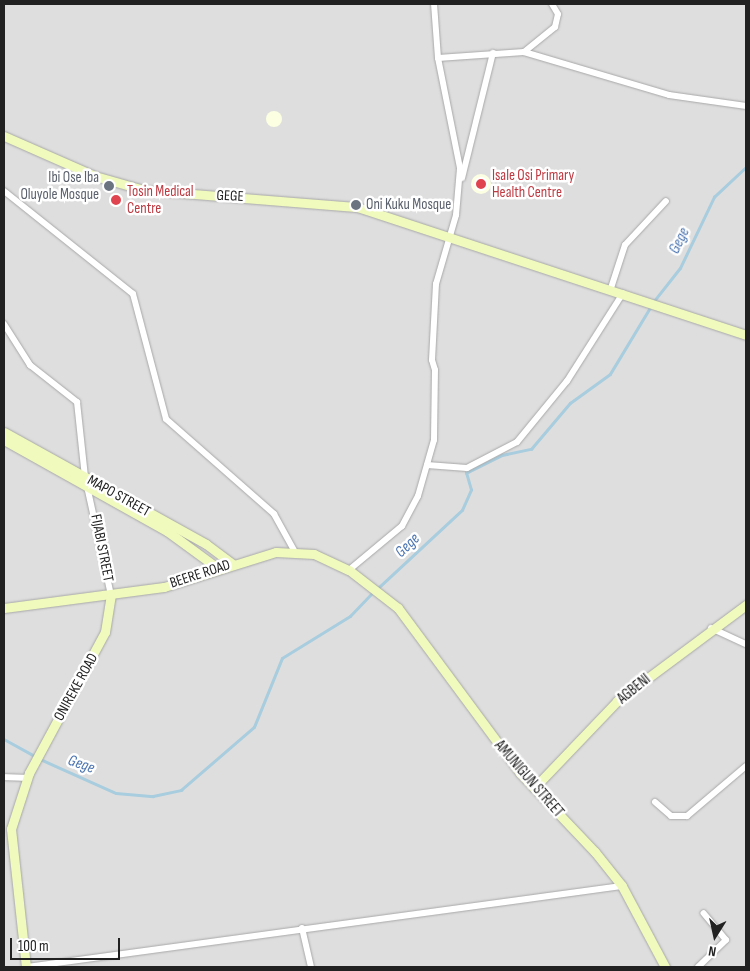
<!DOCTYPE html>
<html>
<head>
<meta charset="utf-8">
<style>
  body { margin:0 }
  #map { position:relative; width:750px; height:971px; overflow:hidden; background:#f1efe7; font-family:"Sofia Sans Condensed",sans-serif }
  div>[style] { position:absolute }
  .residential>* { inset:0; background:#dfdede; transform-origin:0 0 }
  .education>* { inset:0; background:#fcffe2 }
  .round { border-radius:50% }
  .stream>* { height:2.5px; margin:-1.25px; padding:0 1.25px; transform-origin:1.25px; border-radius:1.25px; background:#a8cdde }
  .roads { filter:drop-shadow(0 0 1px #a8a8a8) drop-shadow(0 0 1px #a8a8a8) }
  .street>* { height:6px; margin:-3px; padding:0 3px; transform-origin:3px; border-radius:3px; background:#fff }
  .secondary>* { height:9px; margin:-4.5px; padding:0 4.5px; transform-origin:4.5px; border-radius:4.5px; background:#f1fabd }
  .dots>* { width:14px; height:14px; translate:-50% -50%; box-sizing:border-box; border:2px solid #fff; border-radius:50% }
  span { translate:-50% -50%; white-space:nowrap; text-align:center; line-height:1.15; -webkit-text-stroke:5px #fff; paint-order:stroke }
  .health-label { font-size:15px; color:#be3a42 }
  .left { translate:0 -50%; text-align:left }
  .worship-label { font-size:15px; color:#5b616d }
  .right { translate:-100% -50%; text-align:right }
  .street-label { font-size:15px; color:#212121 }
  .water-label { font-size:16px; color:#4c75b1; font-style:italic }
  .frame { position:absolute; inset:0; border:5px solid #212121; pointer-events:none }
  .north { position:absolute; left:690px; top:911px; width:50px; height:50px; -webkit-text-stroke:4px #fff; paint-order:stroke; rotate:190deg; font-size:14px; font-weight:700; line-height:20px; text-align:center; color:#212121 }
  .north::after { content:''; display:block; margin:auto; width:18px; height:22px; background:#212121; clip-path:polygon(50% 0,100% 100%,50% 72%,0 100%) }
  .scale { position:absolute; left:10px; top:938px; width:110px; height:22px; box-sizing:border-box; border:2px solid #212121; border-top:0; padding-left:6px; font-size:15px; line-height:18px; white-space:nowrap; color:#212121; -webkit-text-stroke:4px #fff; paint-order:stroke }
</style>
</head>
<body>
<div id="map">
  <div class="residential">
    <div style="left:4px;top:4px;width:742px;height:963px"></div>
  </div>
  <div class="education">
    <div class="round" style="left:266px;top:111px;width:16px;height:16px"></div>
    <div class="round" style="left:471px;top:174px;width:20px;height:20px"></div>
    <div class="round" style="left:109px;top:193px;width:14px;height:14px"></div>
  </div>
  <div class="stream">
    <div style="left:654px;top:301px;width:42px;rotate:-51.8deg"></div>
    <div style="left:680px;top:268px;width:79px;rotate:-64.4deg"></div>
    <div style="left:714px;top:197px;width:44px;rotate:-43.2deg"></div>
    <div style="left:377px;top:589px;width:116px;rotate:-42.9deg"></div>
    <div style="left:462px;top:510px;width:22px;rotate:-66deg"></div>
    <div style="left:471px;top:490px;width:18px;rotate:-106deg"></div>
    <div style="left:466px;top:473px;width:40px;rotate:-26.6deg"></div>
    <div style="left:502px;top:455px;width:30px;rotate:-12deg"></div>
    <div style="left:531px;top:449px;width:60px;rotate:-49.7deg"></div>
    <div style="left:570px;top:403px;width:49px;rotate:-35.9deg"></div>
    <div style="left:610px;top:374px;width:79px;rotate:-58.9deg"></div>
    <div style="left:4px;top:739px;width:35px;rotate:29deg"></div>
    <div style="left:40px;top:759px;width:83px;rotate:24.1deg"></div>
    <div style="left:116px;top:793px;width:37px;rotate:5deg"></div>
    <div style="left:153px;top:796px;width:29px;rotate:-12deg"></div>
    <div style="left:181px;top:790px;width:96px;rotate:-40.8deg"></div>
    <div style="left:254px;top:727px;width:74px;rotate:-67.9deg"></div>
    <div style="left:282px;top:658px;width:80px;rotate:-31.7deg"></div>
    <div style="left:350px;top:616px;width:33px;rotate:-46deg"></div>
  </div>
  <div class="roads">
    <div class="street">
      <div style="left:524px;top:52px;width:40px;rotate:-39deg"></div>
      <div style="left:555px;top:27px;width:13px;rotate:-77deg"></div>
      <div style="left:558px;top:14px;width:12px;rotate:-121deg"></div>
      <div style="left:438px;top:58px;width:86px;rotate:-4deg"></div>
      <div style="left:524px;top:52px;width:151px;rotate:16.5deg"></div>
      <div style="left:669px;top:95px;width:78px;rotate:8.1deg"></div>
      <div style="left:462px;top:178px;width:129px;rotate:-76.1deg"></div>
      <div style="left:4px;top:191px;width:165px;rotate:38.6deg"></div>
      <div style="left:133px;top:294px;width:129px;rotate:75.2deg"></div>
      <div style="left:166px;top:419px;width:144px;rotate:41.3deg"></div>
      <div style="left:274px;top:514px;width:43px;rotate:61.1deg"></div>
      <div style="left:611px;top:288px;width:45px;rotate:-72deg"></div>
      <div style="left:625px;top:245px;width:60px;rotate:-47deg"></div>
      <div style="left:4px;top:324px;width:49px;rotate:57.6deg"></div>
      <div style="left:30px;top:365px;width:60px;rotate:38.2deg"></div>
      <div style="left:77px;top:402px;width:75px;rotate:83.9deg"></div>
      <div style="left:85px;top:477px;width:121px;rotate:77.6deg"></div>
      <div style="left:427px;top:465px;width:40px;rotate:4.3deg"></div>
      <div style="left:467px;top:468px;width:56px;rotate:-27.5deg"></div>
      <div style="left:517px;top:442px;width:79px;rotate:-50.7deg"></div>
      <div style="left:567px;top:381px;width:104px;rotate:-57.5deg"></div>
      <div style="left:349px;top:570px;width:69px;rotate:-39.7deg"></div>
      <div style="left:402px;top:526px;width:34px;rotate:-62deg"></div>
      <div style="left:418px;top:496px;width:58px;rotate:-74.1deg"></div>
      <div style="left:434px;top:440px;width:70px;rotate:-89.2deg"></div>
      <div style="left:435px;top:370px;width:10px;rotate:-107deg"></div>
      <div style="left:432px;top:360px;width:76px;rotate:-87deg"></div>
      <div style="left:436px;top:284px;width:72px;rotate:-73.8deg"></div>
      <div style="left:456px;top:215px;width:47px;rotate:-85.1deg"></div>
      <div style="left:460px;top:168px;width:112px;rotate:-101.3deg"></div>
      <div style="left:438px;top:58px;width:54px;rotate:-94.2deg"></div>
      <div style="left:711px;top:628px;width:38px;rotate:25deg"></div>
      <div style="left:4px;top:777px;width:23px;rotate:2deg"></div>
      <div style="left:655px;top:802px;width:21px;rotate:41deg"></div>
      <div style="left:671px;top:816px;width:16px"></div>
      <div style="left:687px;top:816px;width:77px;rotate:-40.3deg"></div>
      <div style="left:302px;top:928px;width:40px;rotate:77deg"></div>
      <div style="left:27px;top:967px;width:600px;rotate:-7.75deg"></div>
      <div style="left:698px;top:967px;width:39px;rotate:-44deg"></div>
      <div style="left:726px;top:940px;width:35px;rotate:-130deg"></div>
    </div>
    <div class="secondary">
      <div style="left:4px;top:136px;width:99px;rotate:23.7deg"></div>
      <div style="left:95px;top:176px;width:51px;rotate:15.9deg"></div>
      <div style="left:144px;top:190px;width:214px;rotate:4.6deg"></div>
      <div style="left:357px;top:207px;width:410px;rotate:18.2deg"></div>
      <div style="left:4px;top:432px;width:231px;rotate:29deg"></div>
      <div style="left:206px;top:544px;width:34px;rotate:37deg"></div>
      <div style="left:4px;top:440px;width:187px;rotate:29.2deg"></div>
      <div style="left:167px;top:531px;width:64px;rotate:36.2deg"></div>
      <div style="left:4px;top:608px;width:161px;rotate:-7.5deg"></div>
      <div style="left:164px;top:587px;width:117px;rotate:-17.4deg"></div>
      <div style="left:276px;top:552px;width:38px;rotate:3deg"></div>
      <div style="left:314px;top:554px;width:38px;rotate:25deg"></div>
      <div style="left:349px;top:570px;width:62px;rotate:37.8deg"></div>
      <div style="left:398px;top:608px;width:205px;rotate:53.5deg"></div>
      <div style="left:520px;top:773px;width:109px;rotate:46.5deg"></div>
      <div style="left:595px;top:852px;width:43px;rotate:51.5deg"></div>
      <div style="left:622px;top:886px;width:92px;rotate:62deg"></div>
      <div style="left:534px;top:788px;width:120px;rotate:-46.3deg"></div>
      <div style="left:617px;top:701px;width:161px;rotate:-36.7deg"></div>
      <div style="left:26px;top:967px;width:139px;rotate:-96.2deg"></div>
      <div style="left:11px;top:829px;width:59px;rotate:-72.2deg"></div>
      <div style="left:29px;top:773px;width:160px;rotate:-61.7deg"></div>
      <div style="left:105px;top:632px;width:37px;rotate:-81deg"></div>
    </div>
  </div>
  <div class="dots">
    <div style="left:481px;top:184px;background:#e0444e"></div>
    <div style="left:109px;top:186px;background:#6b7280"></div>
    <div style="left:116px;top:200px;background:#e0444e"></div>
    <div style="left:356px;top:205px;background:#6b7280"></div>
  </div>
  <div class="health-label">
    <span class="left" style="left:492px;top:184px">Isale Osi Primary<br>Health Centre</span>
    <span class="left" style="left:127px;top:200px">Tosin Medical<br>Centre</span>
  </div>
  <div class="worship-label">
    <span class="right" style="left:99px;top:186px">Ibi Ose Iba<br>Oluyole Mosque</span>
    <span class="left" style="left:366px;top:205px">Oni Kuku Mosque</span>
  </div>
  <div class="street-label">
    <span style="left:230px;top:196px;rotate:3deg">GEGE</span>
    <span style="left:119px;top:496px;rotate:29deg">MAPO STREET</span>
    <span style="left:102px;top:548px;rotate:79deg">FIJABI STREET</span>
    <span style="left:200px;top:574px;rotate:-18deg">BEERE ROAD</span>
    <span style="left:76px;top:687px;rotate:-61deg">ONIREKE ROAD</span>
    <span style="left:634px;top:689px;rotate:-39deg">AGBENI</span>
    <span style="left:529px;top:779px;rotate:49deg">AMUNIGUN STREET</span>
  </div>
  <div class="water-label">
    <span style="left:680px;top:241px;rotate:-64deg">Gege</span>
    <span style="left:408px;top:546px;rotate:-44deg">Gege</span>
    <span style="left:81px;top:765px;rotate:20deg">Gege</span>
  </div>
  <div class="frame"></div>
  <div class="north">N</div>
  <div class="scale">100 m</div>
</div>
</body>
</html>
